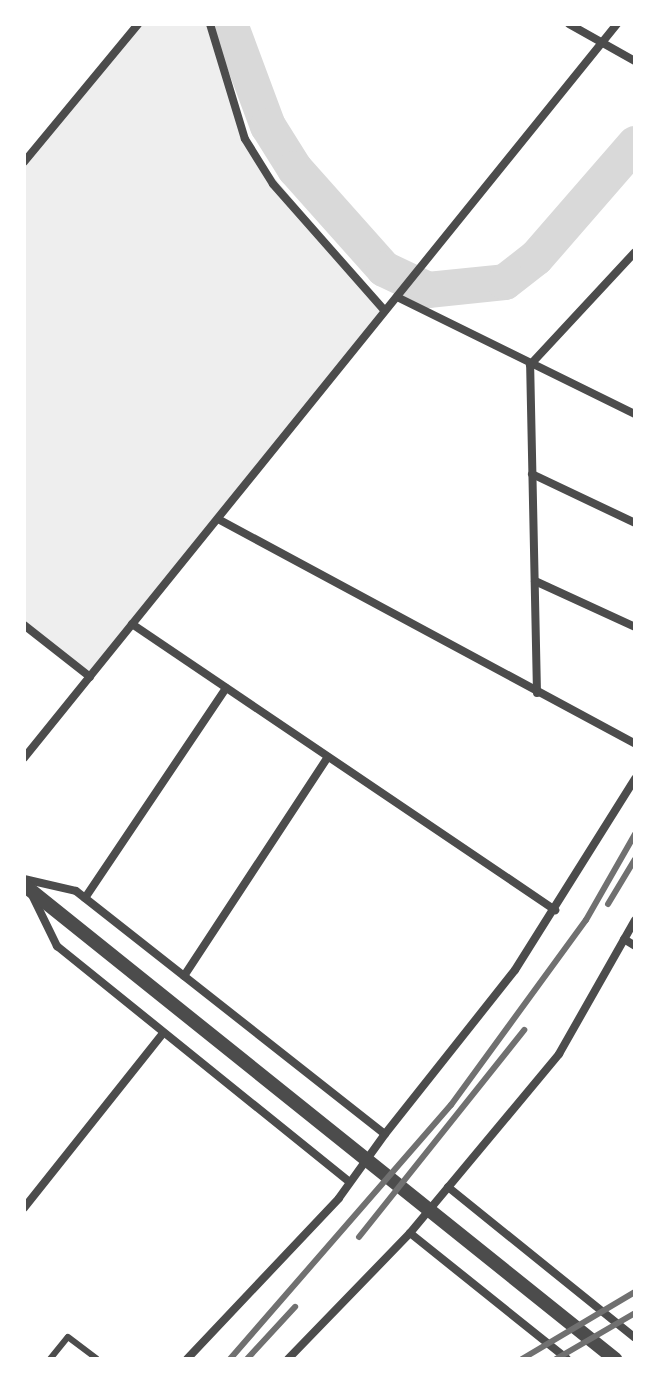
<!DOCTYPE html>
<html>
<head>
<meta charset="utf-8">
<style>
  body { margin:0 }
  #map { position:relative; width:659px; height:1383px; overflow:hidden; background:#fff; font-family:Quicksand,sans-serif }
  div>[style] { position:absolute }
  .green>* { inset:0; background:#eee }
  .river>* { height:36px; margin:-18px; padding:0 18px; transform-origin:18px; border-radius:18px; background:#d9d9d9 }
  .service>* { height:6px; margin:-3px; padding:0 3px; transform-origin:3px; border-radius:3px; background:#4c4c4c }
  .minor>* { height:8px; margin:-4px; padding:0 4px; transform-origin:4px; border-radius:4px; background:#4c4c4c }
  .tertiary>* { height:14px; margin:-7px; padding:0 7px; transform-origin:7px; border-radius:7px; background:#4c4c4c }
  .rail>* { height:6px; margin:-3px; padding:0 3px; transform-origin:3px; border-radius:3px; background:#707070 }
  span { translate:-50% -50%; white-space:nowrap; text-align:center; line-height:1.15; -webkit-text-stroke:8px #fff; paint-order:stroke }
  .frame { position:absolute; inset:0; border:26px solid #fff; pointer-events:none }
</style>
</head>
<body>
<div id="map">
  <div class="green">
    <div style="clip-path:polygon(138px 24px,207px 24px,254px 153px,385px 311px,90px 677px,24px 625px,24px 166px)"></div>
  </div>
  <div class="river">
    <div style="left:230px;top:24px;width:109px;rotate:69.6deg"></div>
    <div style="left:268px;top:126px;width:51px;rotate:57.9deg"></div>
    <div style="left:295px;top:169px;width:134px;rotate:48.3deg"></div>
    <div style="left:384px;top:269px;width:49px;rotate:25.5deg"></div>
    <div style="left:428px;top:290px;width:77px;rotate:-5.9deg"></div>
    <div style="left:505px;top:282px;width:39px;rotate:-38deg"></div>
    <div style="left:536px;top:258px;width:151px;rotate:-49deg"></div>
  </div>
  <div class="service">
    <div style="left:50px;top:1359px;width:28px;rotate:-51deg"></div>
    <div style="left:68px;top:1337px;width:36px;rotate:37deg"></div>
  </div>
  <div class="minor">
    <div style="left:210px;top:24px;width:120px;rotate:73.1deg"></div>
    <div style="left:245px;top:139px;width:53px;rotate:58.1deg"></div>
    <div style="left:273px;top:184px;width:169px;rotate:48.6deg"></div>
    <div style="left:569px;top:24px;width:76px;rotate:29.3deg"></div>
    <div style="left:24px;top:162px;width:179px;rotate:-50.4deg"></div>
    <div style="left:397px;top:297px;width:265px;rotate:26.2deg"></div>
    <div style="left:532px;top:474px;width:114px;rotate:25.4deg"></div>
    <div style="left:218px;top:519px;width:474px;rotate:28.3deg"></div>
    <div style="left:535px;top:581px;width:110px;rotate:24.7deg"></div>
    <div style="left:132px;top:624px;width:511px;rotate:34.06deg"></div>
    <div style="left:24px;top:625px;width:84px;rotate:38.2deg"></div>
    <div style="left:537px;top:693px;width:328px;rotate:-91.2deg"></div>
    <div style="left:530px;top:365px;width:154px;rotate:-47.1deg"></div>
    <div style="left:24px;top:758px;width:944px;rotate:-51.07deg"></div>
    <div style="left:24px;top:879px;width:53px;rotate:13deg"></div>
    <div style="left:76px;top:891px;width:393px;rotate:38.2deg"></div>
    <div style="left:385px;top:1134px;width:209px;rotate:-51.6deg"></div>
    <div style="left:515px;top:970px;width:226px;rotate:-57.9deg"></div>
    <div style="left:33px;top:897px;width:55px;rotate:63.9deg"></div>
    <div style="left:57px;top:946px;width:373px;rotate:38.9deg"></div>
    <div style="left:85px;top:898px;width:253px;rotate:-56.1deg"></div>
    <div style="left:624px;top:939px;width:13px;rotate:32deg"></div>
    <div style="left:184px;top:976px;width:262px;rotate:-56.7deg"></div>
    <div style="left:448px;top:1187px;width:240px;rotate:38.9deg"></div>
    <div style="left:24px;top:1208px;width:223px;rotate:-51.5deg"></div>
    <div style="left:410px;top:1233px;width:201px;rotate:38.7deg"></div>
    <div style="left:187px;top:1359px;width:221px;rotate:-46.6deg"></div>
    <div style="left:339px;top:1198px;width:79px;rotate:-54.3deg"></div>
    <div style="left:288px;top:1359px;width:175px;rotate:-45.9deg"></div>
    <div style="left:410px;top:1233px;width:233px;rotate:-50.2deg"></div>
    <div style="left:559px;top:1054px;width:154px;rotate:-60.4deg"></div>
  </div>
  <div class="tertiary">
    <div style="left:24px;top:885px;width:758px;rotate:38.73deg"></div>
  </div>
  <div class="rail">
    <div style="left:608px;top:904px;width:52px;rotate:-59deg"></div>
    <div style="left:359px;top:1237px;width:265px;rotate:-51.4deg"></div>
    <div style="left:230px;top:1359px;width:337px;rotate:-49deg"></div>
    <div style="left:451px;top:1105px;width:229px;rotate:-53.9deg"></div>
    <div style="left:586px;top:920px;width:99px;rotate:-60.3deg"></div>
    <div style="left:247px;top:1359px;width:71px;rotate:-47.3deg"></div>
    <div style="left:522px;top:1359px;width:131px;rotate:-30.7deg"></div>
    <div style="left:556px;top:1359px;width:91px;rotate:-30.2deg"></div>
  </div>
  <div class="frame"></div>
</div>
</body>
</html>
